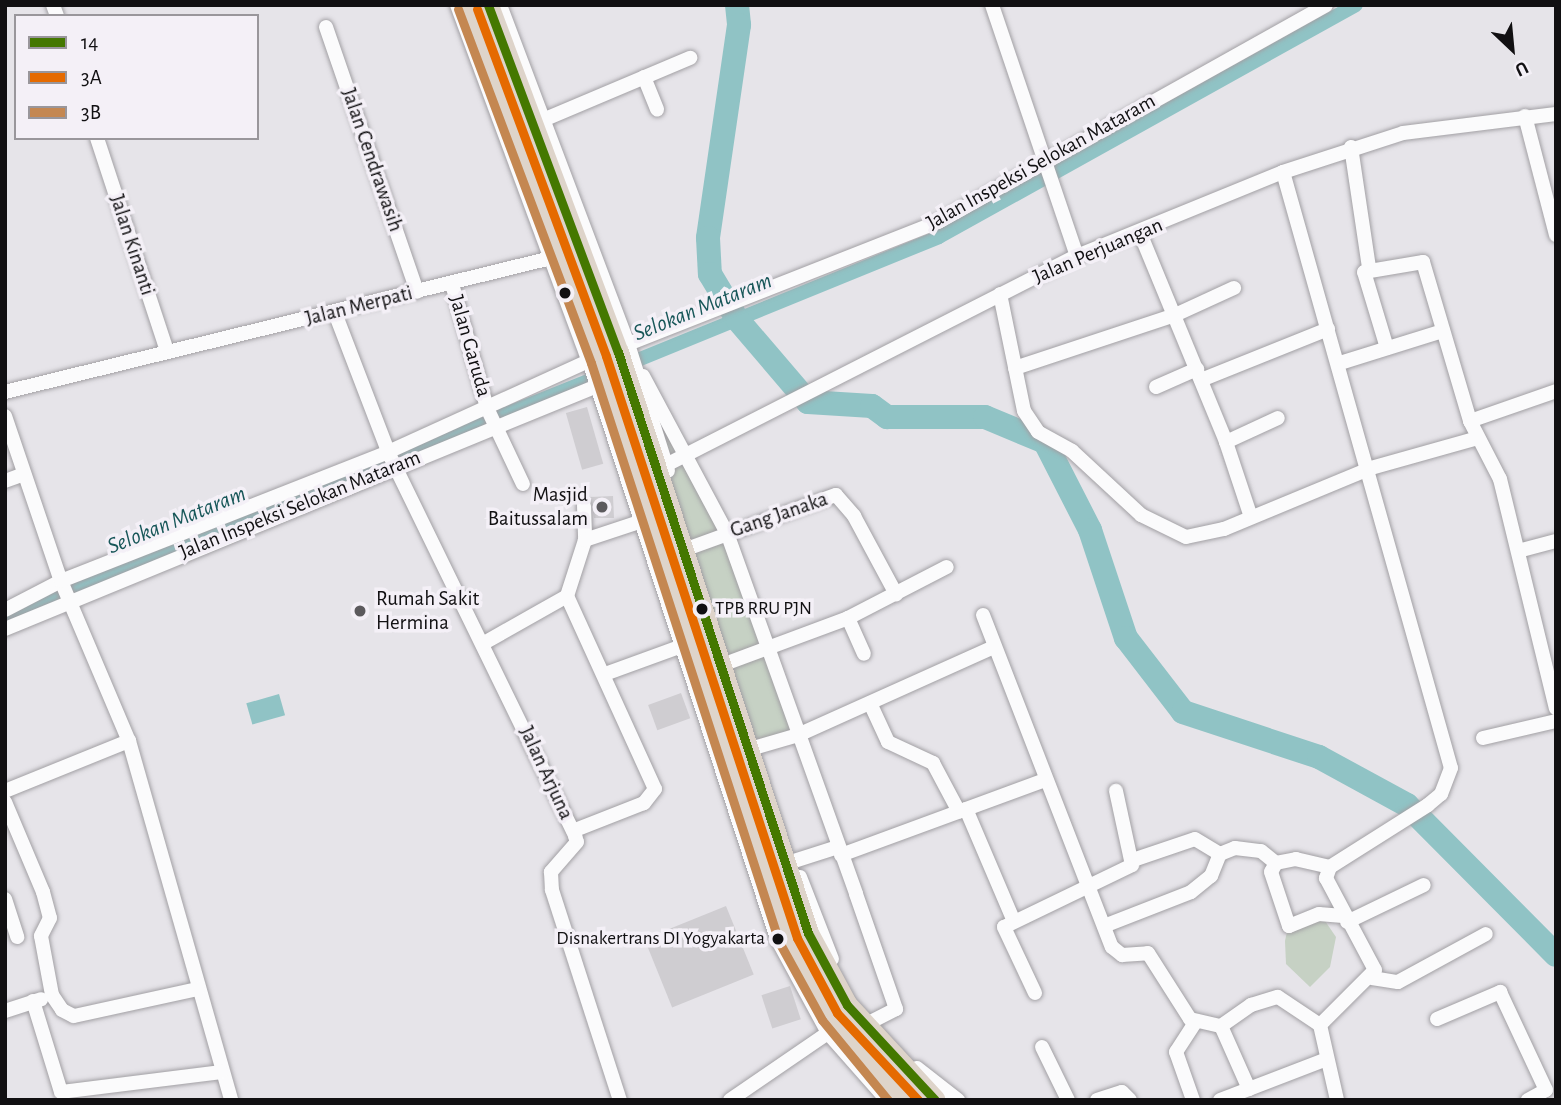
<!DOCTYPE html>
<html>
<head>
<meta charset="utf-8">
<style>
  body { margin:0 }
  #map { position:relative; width:1561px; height:1105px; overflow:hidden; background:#e6e4e9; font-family:"Alegreya Sans",sans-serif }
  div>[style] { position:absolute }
  .green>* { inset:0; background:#c6d1c4 }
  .water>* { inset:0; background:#90c3c5; transform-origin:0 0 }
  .canal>* { height:14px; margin:-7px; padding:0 7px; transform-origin:7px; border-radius:7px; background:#90c3c5 }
  .river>* { height:24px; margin:-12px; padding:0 12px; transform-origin:12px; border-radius:12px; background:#90c3c5 }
  .building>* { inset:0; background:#cfcdd1; transform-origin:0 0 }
  .roads { filter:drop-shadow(0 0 2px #a2a0a4) drop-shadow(0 0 2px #a2a0a4) }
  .minor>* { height:14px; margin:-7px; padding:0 7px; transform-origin:7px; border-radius:7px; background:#fbfbfc }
  .highway>* { height:21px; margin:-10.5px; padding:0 10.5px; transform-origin:10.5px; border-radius:10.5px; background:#ded4ca }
  .bus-1>* { height:9px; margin:-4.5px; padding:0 4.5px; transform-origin:4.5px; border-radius:4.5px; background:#447800 }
  .bus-2>* { height:9px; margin:-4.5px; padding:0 4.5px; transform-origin:4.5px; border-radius:4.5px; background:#e56a00 }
  .bus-3>* { height:9px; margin:-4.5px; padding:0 4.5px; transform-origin:4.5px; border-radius:4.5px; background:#c48751 }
  .dots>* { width:19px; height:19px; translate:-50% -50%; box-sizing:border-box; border:4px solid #f4f0f7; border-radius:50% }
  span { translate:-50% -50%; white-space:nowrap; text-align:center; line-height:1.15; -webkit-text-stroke:7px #f4f0f7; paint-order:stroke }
  .bus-label { font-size:19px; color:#111012 }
  .left { translate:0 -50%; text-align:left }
  .right { translate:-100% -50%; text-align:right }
  .street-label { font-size:21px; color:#111012 }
  .poi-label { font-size:21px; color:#111012 }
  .water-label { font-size:23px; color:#185759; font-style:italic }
  .frame { position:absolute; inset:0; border:7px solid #111012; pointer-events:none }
  .legend { position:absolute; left:14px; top:14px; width:245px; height:126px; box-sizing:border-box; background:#f4f0f7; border:2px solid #99969b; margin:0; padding:9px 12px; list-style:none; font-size:21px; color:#111012 }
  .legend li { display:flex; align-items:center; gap:14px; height:35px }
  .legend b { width:35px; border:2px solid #99969b }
  .north { position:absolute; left:1477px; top:14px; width:70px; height:70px; -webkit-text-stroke:5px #f4f0f7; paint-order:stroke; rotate:154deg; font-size:19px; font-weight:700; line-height:28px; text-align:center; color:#111012 }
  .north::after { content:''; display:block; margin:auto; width:24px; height:32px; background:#111012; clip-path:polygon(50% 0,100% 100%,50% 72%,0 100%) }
</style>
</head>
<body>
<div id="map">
  <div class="green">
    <div style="clip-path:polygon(645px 378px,689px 453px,798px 735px,757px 747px,666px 465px)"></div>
    <div style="clip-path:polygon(1321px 915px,1336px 937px,1330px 967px,1310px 987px,1286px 964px,1285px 941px,1288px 927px)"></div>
  </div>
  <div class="water">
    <div style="left:279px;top:694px;width:22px;height:34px;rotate:74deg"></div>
  </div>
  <div class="canal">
    <div style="left:623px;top:366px;width:341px;rotate:-22.2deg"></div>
    <div style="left:939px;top:237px;width:477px;rotate:-29.1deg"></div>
    <div style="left:5px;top:621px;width:53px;rotate:-27.1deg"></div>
    <div style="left:52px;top:597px;width:596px;rotate:-21.96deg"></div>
  </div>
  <div class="river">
    <div style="left:737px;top:5px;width:20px;rotate:84deg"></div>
    <div style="left:739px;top:25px;width:215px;rotate:98.3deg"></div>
    <div style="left:708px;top:238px;width:36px;rotate:87deg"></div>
    <div style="left:710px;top:274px;width:52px;rotate:59deg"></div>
    <div style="left:737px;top:319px;width:109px;rotate:49.5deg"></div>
    <div style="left:808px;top:402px;width:64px;rotate:3.6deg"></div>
    <div style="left:872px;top:406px;width:19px;rotate:36deg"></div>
    <div style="left:887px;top:417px;width:98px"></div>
    <div style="left:985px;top:417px;width:65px;rotate:22.6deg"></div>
    <div style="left:1045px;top:442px;width:99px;rotate:62.9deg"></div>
    <div style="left:1090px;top:530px;width:114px;rotate:71.6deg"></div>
    <div style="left:1126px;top:638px;width:93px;rotate:52.4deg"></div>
    <div style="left:1183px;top:712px;width:143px;rotate:18.3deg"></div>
    <div style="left:1319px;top:757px;width:100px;rotate:28.6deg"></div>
    <div style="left:1407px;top:805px;width:211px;rotate:45.2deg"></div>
  </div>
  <div class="building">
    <div style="left:587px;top:407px;width:59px;height:22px;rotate:74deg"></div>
    <div style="clip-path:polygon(613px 496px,614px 518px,594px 518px,590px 497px)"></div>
    <div style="left:681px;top:693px;width:27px;height:35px;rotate:70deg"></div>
    <div style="left:726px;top:906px;width:74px;height:88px;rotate:68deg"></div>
    <div style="left:790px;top:986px;width:35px;height:30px;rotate:72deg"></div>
  </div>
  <div class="roads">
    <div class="minor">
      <div style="left:53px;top:5px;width:12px;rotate:70deg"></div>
      <div style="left:457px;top:5px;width:380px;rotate:69.7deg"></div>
      <div style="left:589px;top:361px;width:608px;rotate:71.98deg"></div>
      <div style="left:777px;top:939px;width:107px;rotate:61.5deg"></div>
      <div style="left:828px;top:1033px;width:89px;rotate:48.6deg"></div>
      <div style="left:500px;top:5px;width:362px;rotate:69.3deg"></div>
      <div style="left:628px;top:344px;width:133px;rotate:72.5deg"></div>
      <div style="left:992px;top:5px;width:265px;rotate:71.3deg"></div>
      <div style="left:326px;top:27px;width:280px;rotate:71deg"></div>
      <div style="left:644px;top:77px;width:35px;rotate:68deg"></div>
      <div style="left:1525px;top:116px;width:123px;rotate:75.4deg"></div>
      <div style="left:543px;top:120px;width:160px;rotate:-22.9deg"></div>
      <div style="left:97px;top:138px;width:224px;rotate:71.8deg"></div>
      <div style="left:1351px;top:147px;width:121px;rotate:81.5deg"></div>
      <div style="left:1283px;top:172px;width:619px;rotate:74.26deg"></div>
      <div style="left:1451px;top:768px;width:28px;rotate:111deg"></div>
      <div style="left:1441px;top:794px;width:17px;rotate:140deg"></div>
      <div style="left:1428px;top:805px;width:116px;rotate:147.7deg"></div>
      <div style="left:1330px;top:867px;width:12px;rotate:110deg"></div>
      <div style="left:1326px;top:878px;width:104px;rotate:62deg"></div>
      <div style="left:1375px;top:970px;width:78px;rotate:135deg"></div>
      <div style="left:1320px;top:1025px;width:77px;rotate:77.2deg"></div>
      <div style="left:1140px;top:233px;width:226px;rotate:67.6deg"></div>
      <div style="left:1226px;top:442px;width:79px;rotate:71.6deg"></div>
      <div style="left:452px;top:284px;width:129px;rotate:74.2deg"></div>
      <div style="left:487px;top:408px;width:84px;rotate:64.7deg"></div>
      <div style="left:1000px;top:294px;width:119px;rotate:78.4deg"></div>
      <div style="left:1024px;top:411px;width:25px;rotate:56deg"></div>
      <div style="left:1038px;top:432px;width:39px;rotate:29deg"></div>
      <div style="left:1072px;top:451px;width:94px;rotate:42.8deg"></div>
      <div style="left:1141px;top:515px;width:50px;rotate:26.1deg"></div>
      <div style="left:1186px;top:537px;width:39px;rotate:-12deg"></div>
      <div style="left:1224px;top:529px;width:159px;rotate:-22.5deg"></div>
      <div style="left:1371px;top:468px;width:111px;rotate:-15.7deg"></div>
      <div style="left:335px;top:313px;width:151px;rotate:69deg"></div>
      <div style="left:389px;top:454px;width:425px;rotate:64deg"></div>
      <div style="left:575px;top:836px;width:6px;rotate:72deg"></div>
      <div style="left:577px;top:842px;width:40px;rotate:131deg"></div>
      <div style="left:551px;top:872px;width:18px;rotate:87deg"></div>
      <div style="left:552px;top:890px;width:221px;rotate:72.1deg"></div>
      <div style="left:628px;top:344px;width:335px;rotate:-21.5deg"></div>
      <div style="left:940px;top:221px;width:442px;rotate:-29.2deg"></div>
      <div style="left:1387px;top:348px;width:79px;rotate:-106.8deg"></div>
      <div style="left:1364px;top:272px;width:60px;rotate:-9.6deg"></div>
      <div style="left:1423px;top:262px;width:166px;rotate:73.5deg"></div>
      <div style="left:1470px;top:421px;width:65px;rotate:62.7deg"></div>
      <div style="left:1500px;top:479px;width:236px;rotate:76.3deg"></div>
      <div style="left:1340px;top:363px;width:108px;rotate:-17.3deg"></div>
      <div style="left:1015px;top:368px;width:169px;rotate:-18.3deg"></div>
      <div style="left:1175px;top:315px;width:65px;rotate:-24.6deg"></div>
      <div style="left:643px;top:376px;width:178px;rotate:61.9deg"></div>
      <div style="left:727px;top:533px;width:383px;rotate:70.3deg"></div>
      <div style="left:856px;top:894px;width:122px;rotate:70.8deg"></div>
      <div style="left:896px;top:1009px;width:28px;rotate:153deg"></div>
      <div style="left:1201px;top:380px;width:137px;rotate:-21.9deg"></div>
      <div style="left:1156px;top:387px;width:45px;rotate:-23.7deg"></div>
      <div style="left:5px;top:392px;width:562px;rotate:-13.79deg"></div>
      <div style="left:5px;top:416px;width:174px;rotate:71.3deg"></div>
      <div style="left:61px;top:581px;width:174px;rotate:67deg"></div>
      <div style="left:129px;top:741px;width:373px;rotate:74.1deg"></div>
      <div style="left:1470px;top:421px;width:91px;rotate:-19.2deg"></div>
      <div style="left:1226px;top:442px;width:57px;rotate:-24.8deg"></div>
      <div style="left:666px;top:465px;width:461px;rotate:-27deg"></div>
      <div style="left:1077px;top:256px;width:222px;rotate:-22.2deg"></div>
      <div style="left:1283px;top:172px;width:126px;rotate:-18deg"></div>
      <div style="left:1403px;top:133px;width:154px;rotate:-7.1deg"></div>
      <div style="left:5px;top:481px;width:20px;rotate:-20deg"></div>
      <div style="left:584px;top:506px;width:34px;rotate:88deg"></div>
      <div style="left:692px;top:547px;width:153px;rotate:-19.9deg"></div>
      <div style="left:836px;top:495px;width:28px;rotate:49deg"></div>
      <div style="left:854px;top:516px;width:89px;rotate:61.7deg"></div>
      <div style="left:1518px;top:551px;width:39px;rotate:-15deg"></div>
      <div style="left:567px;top:596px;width:212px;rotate:65.5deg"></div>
      <div style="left:655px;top:789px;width:18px;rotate:128deg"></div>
      <div style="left:644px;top:803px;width:76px;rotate:158.5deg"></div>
      <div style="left:5px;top:610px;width:63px;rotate:-27.4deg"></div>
      <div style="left:61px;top:581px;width:352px;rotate:-21.5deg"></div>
      <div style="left:388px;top:452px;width:221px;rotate:-24.4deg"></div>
      <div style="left:983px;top:615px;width:356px;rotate:68.8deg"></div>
      <div style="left:1112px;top:947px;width:13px;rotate:39deg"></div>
      <div style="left:1122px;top:955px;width:26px;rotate:-4deg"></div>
      <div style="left:1148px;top:953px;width:78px;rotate:57.5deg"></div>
      <div style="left:1190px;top:1019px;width:32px;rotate:13deg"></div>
      <div style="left:1221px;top:1026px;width:69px;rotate:66deg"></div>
      <div style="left:848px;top:618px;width:39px;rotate:66deg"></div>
      <div style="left:5px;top:629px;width:640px;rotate:-22.32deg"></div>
      <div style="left:484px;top:643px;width:95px;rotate:-29.5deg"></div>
      <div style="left:567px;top:596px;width:59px;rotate:-72.2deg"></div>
      <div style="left:585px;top:540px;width:60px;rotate:-18.4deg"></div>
      <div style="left:730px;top:662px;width:126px;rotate:-20.4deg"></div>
      <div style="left:848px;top:618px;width:111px;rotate:-27.3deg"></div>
      <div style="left:605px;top:674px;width:79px;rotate:-20deg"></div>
      <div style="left:870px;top:703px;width:43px;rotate:65.2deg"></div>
      <div style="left:888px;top:742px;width:50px;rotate:25deg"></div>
      <div style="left:933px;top:763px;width:55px;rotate:62deg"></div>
      <div style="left:1483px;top:738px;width:75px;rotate:-13.1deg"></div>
      <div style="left:757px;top:747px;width:43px;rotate:-16.3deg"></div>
      <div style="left:798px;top:735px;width:215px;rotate:-24.2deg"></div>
      <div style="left:5px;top:791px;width:134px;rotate:-22deg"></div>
      <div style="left:5px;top:802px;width:98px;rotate:67.1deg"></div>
      <div style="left:43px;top:892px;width:27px;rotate:75deg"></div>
      <div style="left:50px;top:918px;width:20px;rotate:117deg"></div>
      <div style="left:41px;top:936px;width:60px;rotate:79.4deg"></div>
      <div style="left:52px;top:995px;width:18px;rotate:56deg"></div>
      <div style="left:62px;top:1010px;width:13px;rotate:27deg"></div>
      <div style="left:74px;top:1016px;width:127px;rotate:-12.3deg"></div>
      <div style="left:966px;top:809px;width:120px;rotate:66.9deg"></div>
      <div style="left:841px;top:855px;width:217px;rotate:-20.2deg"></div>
      <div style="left:1133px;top:860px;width:65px;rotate:-18.7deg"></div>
      <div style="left:1195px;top:839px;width:29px;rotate:31deg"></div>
      <div style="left:794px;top:861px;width:46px;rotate:-17.7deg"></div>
      <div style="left:1330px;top:867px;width:35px;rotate:-167deg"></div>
      <div style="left:1296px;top:859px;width:20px;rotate:169deg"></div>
      <div style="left:1276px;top:863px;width:10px;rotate:119deg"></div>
      <div style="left:1271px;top:872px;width:57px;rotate:71.6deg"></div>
      <div style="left:1289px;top:926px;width:32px;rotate:-22deg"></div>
      <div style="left:1319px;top:914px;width:24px;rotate:5deg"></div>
      <div style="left:800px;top:877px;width:88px;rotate:68.7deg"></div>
      <div style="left:5px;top:899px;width:40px;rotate:72deg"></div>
      <div style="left:1347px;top:922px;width:85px;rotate:-25.7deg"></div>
      <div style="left:1104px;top:926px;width:93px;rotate:-21.3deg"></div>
      <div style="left:1191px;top:892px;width:26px;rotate:-39deg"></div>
      <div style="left:1211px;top:876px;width:24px;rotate:-68deg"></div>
      <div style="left:1220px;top:854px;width:16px;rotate:-22deg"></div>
      <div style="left:1235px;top:848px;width:26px;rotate:7deg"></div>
      <div style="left:1261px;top:851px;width:19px;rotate:39deg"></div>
      <div style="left:1372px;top:978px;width:26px;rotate:9deg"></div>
      <div style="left:1398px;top:982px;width:100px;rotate:-28.6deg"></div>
      <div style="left:1035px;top:993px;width:73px;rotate:-115.2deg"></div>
      <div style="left:1004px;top:927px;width:142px;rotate:-25.8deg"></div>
      <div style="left:1132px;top:865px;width:76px;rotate:-102.2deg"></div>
      <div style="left:33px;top:1001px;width:95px;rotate:72.9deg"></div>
      <div style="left:61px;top:1092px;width:161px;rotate:-7.1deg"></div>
      <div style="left:5px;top:1011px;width:38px;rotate:-18deg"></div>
      <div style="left:1437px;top:1019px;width:69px;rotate:-23.2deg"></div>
      <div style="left:1500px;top:992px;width:108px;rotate:64.9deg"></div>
      <div style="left:1546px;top:1090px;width:21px;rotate:151deg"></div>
      <div style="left:1221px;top:1026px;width:37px;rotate:-35deg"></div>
      <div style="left:1251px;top:1005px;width:28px;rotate:-17deg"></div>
      <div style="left:1278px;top:997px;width:50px;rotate:33.7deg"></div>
      <div style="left:1042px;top:1047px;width:59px;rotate:63.9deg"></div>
      <div style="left:917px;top:1068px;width:52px;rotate:38deg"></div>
      <div style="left:730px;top:1100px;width:119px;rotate:-34.4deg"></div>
      <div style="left:1097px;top:1100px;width:26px;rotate:-18deg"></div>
      <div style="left:1122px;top:1092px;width:11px;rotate:45deg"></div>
      <div style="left:1193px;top:1100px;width:51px;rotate:-109.5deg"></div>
      <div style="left:1176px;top:1052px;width:35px;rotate:-57deg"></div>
      <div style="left:1220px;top:1100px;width:111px;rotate:-21deg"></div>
    </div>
    <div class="highway">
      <div style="left:469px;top:5px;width:379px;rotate:69.3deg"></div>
      <div style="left:603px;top:359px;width:607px;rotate:72.07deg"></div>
      <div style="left:790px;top:937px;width:87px;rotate:61.1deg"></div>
      <div style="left:832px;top:1013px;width:113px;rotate:50.4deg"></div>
      <div style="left:488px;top:5px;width:371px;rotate:69.5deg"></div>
      <div style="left:618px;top:352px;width:611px;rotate:71.89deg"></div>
      <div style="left:808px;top:933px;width:82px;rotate:61.6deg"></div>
      <div style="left:847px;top:1005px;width:129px;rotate:47.2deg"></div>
    </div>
  </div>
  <div class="bus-1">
    <div style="left:488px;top:5px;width:371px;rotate:69.5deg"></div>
    <div style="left:618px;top:352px;width:611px;rotate:71.89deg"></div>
    <div style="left:808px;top:933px;width:82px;rotate:61.6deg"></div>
    <div style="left:847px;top:1005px;width:129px;rotate:47.2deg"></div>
  </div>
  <div class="bus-2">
    <div style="left:477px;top:9px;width:370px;rotate:69.6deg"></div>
    <div style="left:606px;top:356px;width:613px;rotate:71.83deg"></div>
    <div style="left:797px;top:938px;width:85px;rotate:61.9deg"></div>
    <div style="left:837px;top:1013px;width:119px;rotate:47deg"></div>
  </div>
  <div class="bus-3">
    <div style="left:458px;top:9px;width:378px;rotate:69.4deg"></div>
    <div style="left:591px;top:363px;width:609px;rotate:72.01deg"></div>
    <div style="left:779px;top:942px;width:89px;rotate:61.1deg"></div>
    <div style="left:822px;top:1020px;width:104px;rotate:50.5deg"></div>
  </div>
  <div class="dots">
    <div style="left:565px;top:293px;background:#111012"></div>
    <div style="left:602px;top:507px;background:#5c5a5d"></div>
    <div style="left:702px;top:609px;background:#111012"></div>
    <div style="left:360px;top:611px;background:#5c5a5d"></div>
    <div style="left:778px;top:939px;background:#111012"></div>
  </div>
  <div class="bus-label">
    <span class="left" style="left:715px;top:609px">TPB RRU PJN</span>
    <span class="right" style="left:765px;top:939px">Disnakertrans DI Yogyakarta</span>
  </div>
  <div class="street-label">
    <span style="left:372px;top:160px;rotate:71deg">Jalan Cendrawasih</span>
    <span style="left:1041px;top:162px;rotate:-29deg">Jalan Inspeksi Selokan Mataram</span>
    <span style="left:132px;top:245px;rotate:72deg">Jalan Kinanti</span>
    <span style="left:1098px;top:251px;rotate:-23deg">Jalan Perjuangan</span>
    <span style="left:359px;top:306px;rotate:-14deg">Jalan Merpati</span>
    <span style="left:470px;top:346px;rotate:74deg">Jalan Garuda</span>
    <span style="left:300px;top:505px;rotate:-22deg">Jalan Inspeksi Selokan Mataram</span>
    <span style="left:779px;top:515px;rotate:-19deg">Gang Janaka</span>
    <span style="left:546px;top:773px;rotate:65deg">Jalan Arjuna</span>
  </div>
  <div class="poi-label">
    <span class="right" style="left:588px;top:507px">Masjid<br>Baitussalam</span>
    <span class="left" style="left:376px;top:611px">Rumah Sakit<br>Hermina</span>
  </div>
  <div class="water-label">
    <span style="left:703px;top:308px;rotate:-22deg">Selokan Mataram</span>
    <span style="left:177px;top:521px;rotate:-22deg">Selokan Mataram</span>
  </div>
  <div class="frame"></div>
  <ul class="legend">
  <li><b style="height:9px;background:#447800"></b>14</li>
  <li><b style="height:9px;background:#e56a00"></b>3A</li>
  <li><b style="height:9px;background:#c48751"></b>3B</li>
  </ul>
  <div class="north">U</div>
</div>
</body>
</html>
